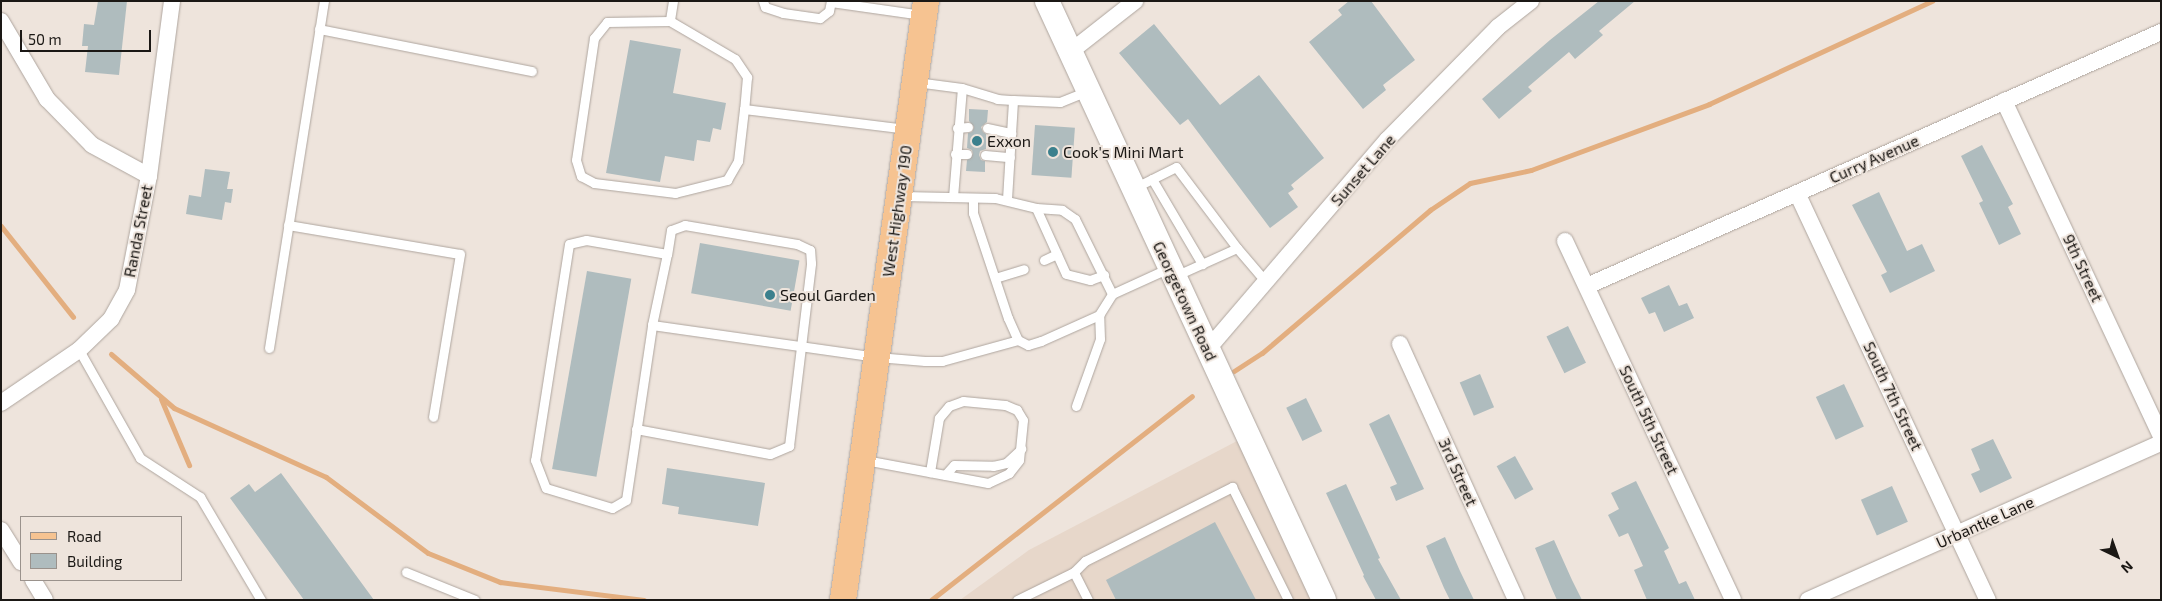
<!DOCTYPE html>
<html>
<head>
<meta charset="utf-8">
<style>
  body { margin:0 }
  #map { position:relative; width:2162px; height:601px; overflow:hidden; background:#eee4dc; font-family:"Exo 2",sans-serif }
  div>[style] { position:absolute }
  .built>* { inset:0; background:#e7d7ca }
  .stream>* { height:5px; margin:-2.5px; padding:0 2.5px; transform-origin:2.5px; border-radius:2.5px; background:#e3ae7f }
  .building>* { inset:0; background:#afbcbe; transform-origin:0 0 }
  .roads { filter:drop-shadow(0 0 1px #aea59e) drop-shadow(0 0 1px #aea59e) }
  .lane>* { height:9px; margin:-4.5px; padding:0 4.5px; transform-origin:4.5px; border-radius:4.5px; background:#fff }
  .street>* { height:16px; margin:-8px; padding:0 8px; transform-origin:8px; border-radius:8px; background:#fff }
  .secondary>* { height:24px; margin:-12px; padding:0 12px; transform-origin:12px; border-radius:12px; background:#fff }
  .primary>* { height:26px; margin:-13px; padding:0 13px; transform-origin:13px; border-radius:13px; background:#f6c391 }
  .dots>* { width:14px; height:14px; translate:-50% -50%; box-sizing:border-box; border:2px solid #eee4dc; border-radius:50% }
  span { translate:-50% -50%; white-space:nowrap; text-align:center; line-height:1.15; -webkit-text-stroke:4px #eee4dc; paint-order:stroke }
  .poi-label { font-size:16px; color:#1b1815 }
  .left { translate:0 -50%; text-align:left }
  .street-label { font-size:16px; color:#1b1815 }
  .frame { position:absolute; inset:0; border:2px solid #1b1815; pointer-events:none }
  .legend { position:absolute; left:20px; top:516px; width:162px; height:65px; box-sizing:border-box; background:#eee4dc; border:1px solid #9a928c; margin:0; padding:6px 9px; list-style:none; font-size:15px; color:#1b1815 }
  .legend li { display:flex; align-items:center; gap:10px; height:25px }
  .legend b { width:25px; border:1px solid #9a928c }
  .north { position:absolute; left:2092px; top:531px; width:50px; height:50px; -webkit-text-stroke:4px #eee4dc; paint-order:stroke; rotate:138deg; font-size:14px; font-weight:700; line-height:20px; text-align:center; color:#1b1815 }
  .north::after { content:''; display:block; margin:auto; width:18px; height:22px; background:#1b1815; clip-path:polygon(50% 0,100% 100%,50% 72%,0 100%) }
  .scale { position:absolute; left:20px; top:30px; width:131px; height:22px; box-sizing:border-box; border:2px solid #1b1815; border-top:0; padding-left:6px; font-size:15px; line-height:18px; white-space:nowrap; color:#1b1815; -webkit-text-stroke:4px #eee4dc; paint-order:stroke }
</style>
</head>
<body>
<div id="map">
  <div class="built">
    <div style="clip-path:polygon(1237px 441px,1311px 600px,960px 600px,1029px 550px)"></div>
  </div>
  <div class="stream">
    <div style="left:1px;top:226px;width:116px;rotate:51.6deg"></div>
    <div style="left:111px;top:354px;width:83px;rotate:40.6deg"></div>
    <div style="left:174px;top:408px;width:167px;rotate:24.4deg"></div>
    <div style="left:326px;top:477px;width:127px;rotate:36.7deg"></div>
    <div style="left:428px;top:553px;width:78px;rotate:21.9deg"></div>
    <div style="left:500px;top:582px;width:145px;rotate:7.1deg"></div>
    <div style="left:1234px;top:371px;width:33px;rotate:-33deg"></div>
    <div style="left:1262px;top:353px;width:221px;rotate:-40.4deg"></div>
    <div style="left:1430px;top:210px;width:48px;rotate:-34deg"></div>
    <div style="left:1470px;top:183px;width:62px;rotate:-12deg"></div>
    <div style="left:1531px;top:170px;width:190px;rotate:-20.3deg"></div>
    <div style="left:1709px;top:104px;width:246px;rotate:-24.8deg"></div>
    <div style="left:161px;top:399px;width:72px;rotate:67deg"></div>
    <div style="left:931px;top:600px;width:331px;rotate:-38deg"></div>
  </div>
  <div class="building">
    <div style="clip-path:polygon(98px 1px,127px 1px,119px 75px,85px 72px,88px 46px,82px 46px,84px 24px,94px 25px)"></div>
    <div style="clip-path:polygon(1349px 1px,1371px 1px,1415px 60px,1383px 85px,1386px 90px,1363px 109px,1309px 42px,1342px 15px,1338px 10px)"></div>
    <div style="clip-path:polygon(1599px 1px,1635px 1px,1599px 31px,1603px 35px,1575px 59px,1569px 52px,1528px 87px,1532px 91px,1499px 119px,1482px 99px,1550px 40px)"></div>
    <div style="clip-path:polygon(1154px 24px,1220px 105px,1259px 75px,1324px 158px,1291px 185px,1294px 189px,1288px 193px,1298px 207px,1270px 228px,1188px 119px,1180px 125px,1119px 53px)"></div>
    <div style="clip-path:polygon(630px 40px,681px 49px,673px 93px,726px 103px,721px 130px,713px 128px,710px 142px,697px 140px,694px 161px,665px 156px,660px 182px,606px 173px)"></div>
    <div style="clip-path:polygon(969px 109px,988px 110px,987px 122px,981px 127px,983px 132px,986px 134px,986px 149px,980px 151px,979px 155px,981px 160px,985px 161px,985px 172px,966px 171px,967px 160px,973px 154px,972px 150px,967px 148px,968px 133px,972px 132px,974px 127px,969px 121px)"></div>
    <div style="left:1035px;top:125px;width:40px;height:50px;rotate:4deg"></div>
    <div style="clip-path:polygon(1982px 145px,2013px 204px,2008px 207px,2021px 234px,1999px 245px,1979px 203px,1983px 201px,1961px 156px)"></div>
    <div style="clip-path:polygon(205px 169px,230px 172px,227px 189px,233px 189px,231px 203px,225px 202px,222px 220px,186px 214px,189px 195px,201px 197px)"></div>
    <div style="clip-path:polygon(1879px 192px,1907px 251px,1922px 244px,1935px 271px,1890px 293px,1881px 275px,1887px 272px,1852px 205px)"></div>
    <div style="left:700px;top:243px;width:101px;height:51px;rotate:10deg"></div>
    <div style="left:587px;top:271px;width:45px;height:201px;rotate:10deg"></div>
    <div style="clip-path:polygon(1669px 285px,1679px 306px,1687px 303px,1694px 318px,1664px 332px,1655px 312px,1649px 314px,1641px 298px)"></div>
    <div style="left:1568px;top:326px;width:41px;height:24px;rotate:64deg"></div>
    <div style="left:1480px;top:374px;width:36px;height:22px;rotate:67deg"></div>
    <div style="left:1844px;top:384px;width:47px;height:31px;rotate:65deg"></div>
    <div style="left:1306px;top:398px;width:37px;height:22px;rotate:64deg"></div>
    <div style="clip-path:polygon(1389px 414px,1424px 489px,1396px 501px,1390px 487px,1397px 484px,1369px 424px)"></div>
    <div style="clip-path:polygon(1993px 439px,2012px 478px,1980px 493px,1971px 474px,1980px 470px,1971px 449px)"></div>
    <div style="left:1515px;top:456px;width:38px;height:21px;rotate:61deg"></div>
    <div style="clip-path:polygon(667px 468px,765px 483px,758px 526px,678px 514px,679px 507px,662px 504px)"></div>
    <div style="clip-path:polygon(281px 473px,374px 600px,304px 600px,230px 498px,249px 484px,255px 492px)"></div>
    <div style="clip-path:polygon(1636px 481px,1669px 548px,1664px 551px,1679px 584px,1686px 581px,1695px 600px,1647px 600px,1634px 570px,1643px 566px,1628px 533px,1619px 537px,1608px 515px,1619px 509px,1611px 493px)"></div>
    <div style="clip-path:polygon(1346px 484px,1380px 558px,1378px 559px,1401px 600px,1376px 600px,1363px 576px,1364px 575px,1326px 493px)"></div>
    <div style="left:1892px;top:486px;width:39px;height:34px;rotate:66deg"></div>
    <div style="clip-path:polygon(1215px 522px,1256px 600px,1116px 600px,1106px 580px)"></div>
    <div style="clip-path:polygon(1445px 537px,1460px 571px,1474px 600px,1450px 600px,1444px 588px,1426px 546px)"></div>
    <div style="clip-path:polygon(1554px 540px,1572px 580px,1582px 600px,1557px 600px,1552px 589px,1535px 548px)"></div>
  </div>
  <div class="roads">
    <div class="lane">
      <div style="left:673px;top:1px;width:20px;rotate:99deg"></div>
      <div style="left:670px;top:21px;width:75px;rotate:30.3deg"></div>
      <div style="left:735px;top:59px;width:22px;rotate:56deg"></div>
      <div style="left:747px;top:77px;width:32px;rotate:95deg"></div>
      <div style="left:744px;top:109px;width:163px;rotate:7deg"></div>
      <div style="left:763px;top:1px;width:6px;rotate:72deg"></div>
      <div style="left:765px;top:7px;width:19px;rotate:18deg"></div>
      <div style="left:783px;top:13px;width:37px;rotate:8deg"></div>
      <div style="left:820px;top:18px;width:11px;rotate:-38deg"></div>
      <div style="left:829px;top:11px;width:10px;rotate:-79deg"></div>
      <div style="left:831px;top:2px;width:92px;rotate:8.1deg"></div>
      <div style="left:670px;top:21px;width:63px;rotate:179.1deg"></div>
      <div style="left:607px;top:22px;width:21px;rotate:129deg"></div>
      <div style="left:594px;top:38px;width:123px;rotate:98.4deg"></div>
      <div style="left:576px;top:160px;width:17px;rotate:73deg"></div>
      <div style="left:581px;top:176px;width:15px;rotate:28deg"></div>
      <div style="left:594px;top:183px;width:82px;rotate:7deg"></div>
      <div style="left:675px;top:193px;width:54px;rotate:-14deg"></div>
      <div style="left:727px;top:180px;width:22px;rotate:-60deg"></div>
      <div style="left:738px;top:161px;width:52px;rotate:-83.4deg"></div>
      <div style="left:319px;top:29px;width:217px;rotate:11.2deg"></div>
      <div style="left:916px;top:82px;width:46px;rotate:7.4deg"></div>
      <div style="left:962px;top:88px;width:37px;rotate:17deg"></div>
      <div style="left:997px;top:99px;width:16px;rotate:4deg"></div>
      <div style="left:1013px;top:100px;width:47px;rotate:2.4deg"></div>
      <div style="left:1060px;top:102px;width:29px;rotate:-22deg"></div>
      <div style="left:957px;top:128px;width:11px;rotate:-5deg"></div>
      <div style="left:987px;top:128px;width:25px;rotate:12deg"></div>
      <div style="left:955px;top:154px;width:12px"></div>
      <div style="left:985px;top:155px;width:25px;rotate:5deg"></div>
      <div style="left:1152px;top:179px;width:99px;rotate:59.5deg"></div>
      <div style="left:1134px;top:188px;width:47px;rotate:-26.6deg"></div>
      <div style="left:1176px;top:167px;width:101px;rotate:53deg"></div>
      <div style="left:902px;top:196px;width:93px;rotate:1.2deg"></div>
      <div style="left:995px;top:198px;width:42px;rotate:13.7deg"></div>
      <div style="left:1036px;top:208px;width:26px;rotate:4deg"></div>
      <div style="left:1062px;top:210px;width:16px;rotate:35deg"></div>
      <div style="left:1075px;top:219px;width:84px;rotate:63.7deg"></div>
      <div style="left:1112px;top:294px;width:63px;rotate:-24.5deg"></div>
      <div style="left:953px;top:197px;width:109px;rotate:-85.3deg"></div>
      <div style="left:973px;top:198px;width:15px;rotate:90deg"></div>
      <div style="left:973px;top:213px;width:111px;rotate:71.6deg"></div>
      <div style="left:1008px;top:318px;width:24px;rotate:66deg"></div>
      <div style="left:1018px;top:340px;width:11px;rotate:27deg"></div>
      <div style="left:1028px;top:345px;width:14px;rotate:-17deg"></div>
      <div style="left:1041px;top:341px;width:64px;rotate:-24.1deg"></div>
      <div style="left:1099px;top:315px;width:25px;rotate:-58deg"></div>
      <div style="left:1007px;top:199px;width:99px;rotate:-86.5deg"></div>
      <div style="left:1036px;top:208px;width:72px;rotate:65.6deg"></div>
      <div style="left:1066px;top:274px;width:25px;rotate:14deg"></div>
      <div style="left:1090px;top:280px;width:15px;rotate:-20deg"></div>
      <div style="left:288px;top:225px;width:174px;rotate:9.6deg"></div>
      <div style="left:460px;top:254px;width:165px;rotate:99.4deg"></div>
      <div style="left:1044px;top:260px;width:14px;rotate:-25deg"></div>
      <div style="left:1175px;top:276px;width:68px;rotate:-24.3deg"></div>
      <div style="left:1237px;top:248px;width:45px;rotate:49.5deg"></div>
      <div style="left:995px;top:278px;width:30px;rotate:-17deg"></div>
      <div style="left:652px;top:325px;width:73px;rotate:-78.1deg"></div>
      <div style="left:667px;top:254px;width:82px;rotate:-170.2deg"></div>
      <div style="left:586px;top:240px;width:17px;rotate:167deg"></div>
      <div style="left:569px;top:244px;width:219px;rotate:98.9deg"></div>
      <div style="left:535px;top:460px;width:30px;rotate:69deg"></div>
      <div style="left:546px;top:488px;width:69px;rotate:16.9deg"></div>
      <div style="left:612px;top:508px;width:16px;rotate:-30deg"></div>
      <div style="left:626px;top:500px;width:177px;rotate:-81.5deg"></div>
      <div style="left:652px;top:325px;width:227px;rotate:8.1deg"></div>
      <div style="left:877px;top:357px;width:48px;rotate:4.8deg"></div>
      <div style="left:925px;top:361px;width:17px"></div>
      <div style="left:942px;top:361px;width:79px;rotate:-15.4deg"></div>
      <div style="left:269px;top:348px;width:351px;rotate:-81deg"></div>
      <div style="left:79px;top:350px;width:124px;rotate:60.5deg"></div>
      <div style="left:140px;top:458px;width:72px;rotate:33deg"></div>
      <div style="left:200px;top:497px;width:120px;rotate:59.4deg"></div>
      <div style="left:1076px;top:406px;width:71px;rotate:-70.3deg"></div>
      <div style="left:1100px;top:339px;width:24px;rotate:-92deg"></div>
      <div style="left:636px;top:429px;width:136px;rotate:10.6deg"></div>
      <div style="left:770px;top:454px;width:21px;rotate:-23deg"></div>
      <div style="left:789px;top:446px;width:184px;rotate:-83.1deg"></div>
      <div style="left:811px;top:263px;width:13px;rotate:-94deg"></div>
      <div style="left:810px;top:250px;width:14px;rotate:-155deg"></div>
      <div style="left:797px;top:244px;width:114px;rotate:-170.4deg"></div>
      <div style="left:685px;top:225px;width:15px;rotate:160deg"></div>
      <div style="left:671px;top:230px;width:24px;rotate:99deg"></div>
      <div style="left:865px;top:460px;width:125px;rotate:10.6deg"></div>
      <div style="left:988px;top:483px;width:23px;rotate:-25deg"></div>
      <div style="left:1009px;top:473px;width:16px;rotate:-52deg"></div>
      <div style="left:1019px;top:460px;width:40px;rotate:-84.3deg"></div>
      <div style="left:1023px;top:420px;width:12px;rotate:-121deg"></div>
      <div style="left:1017px;top:410px;width:13px;rotate:-157deg"></div>
      <div style="left:1005px;top:405px;width:42px;rotate:-174.6deg"></div>
      <div style="left:963px;top:401px;width:15px;rotate:160deg"></div>
      <div style="left:949px;top:406px;width:16px;rotate:130deg"></div>
      <div style="left:939px;top:418px;width:55px;rotate:99.5deg"></div>
      <div style="left:945px;top:475px;width:13px;rotate:-48deg"></div>
      <div style="left:954px;top:465px;width:39px;rotate:1deg"></div>
      <div style="left:993px;top:466px;width:13px;rotate:-13deg"></div>
      <div style="left:1006px;top:463px;width:21px;rotate:-43deg"></div>
      <div style="left:406px;top:572px;width:74px;rotate:22.1deg"></div>
      <div style="left:1017px;top:600px;width:64px;rotate:-26.2deg"></div>
      <div style="left:1088px;top:600px;width:31px;rotate:-117deg"></div>
      <div style="left:1074px;top:572px;width:16px;rotate:-45deg"></div>
      <div style="left:1085px;top:561px;width:165px;rotate:-26.7deg"></div>
      <div style="left:1232px;top:487px;width:126px;rotate:63.6deg"></div>
    </div>
    <div class="street">
      <div style="left:1px;top:21px;width:91px;rotate:59.5deg"></div>
      <div style="left:47px;top:99px;width:64px;rotate:45.6deg"></div>
      <div style="left:92px;top:145px;width:65px;rotate:28.5deg"></div>
      <div style="left:1070px;top:52px;width:83px;rotate:-38.1deg"></div>
      <div style="left:2004px;top:101px;width:370px;rotate:64.9deg"></div>
      <div style="left:1797px;top:193px;width:450px;rotate:64.9deg"></div>
      <div style="left:1565px;top:241px;width:396px;rotate:64.9deg"></div>
      <div style="left:1587px;top:286px;width:628px;rotate:-23.87deg"></div>
      <div style="left:1400px;top:344px;width:281px;rotate:65.6deg"></div>
      <div style="left:1207px;top:350px;width:277px;rotate:-49.4deg"></div>
      <div style="left:1387px;top:140px;width:158px;rotate:-45.5deg"></div>
      <div style="left:1498px;top:27px;width:42px;rotate:-38.2deg"></div>
      <div style="left:1px;top:403px;width:94px;rotate:-34.2deg"></div>
      <div style="left:79px;top:350px;width:45px;rotate:-44.1deg"></div>
      <div style="left:111px;top:319px;width:33px;rotate:-61deg"></div>
      <div style="left:127px;top:290px;width:116px;rotate:-79.1deg"></div>
      <div style="left:149px;top:176px;width:177px;rotate:-82.5deg"></div>
      <div style="left:1px;top:530px;width:38px;rotate:58deg"></div>
      <div style="left:33px;top:580px;width:23px;rotate:59deg"></div>
      <div style="left:1808px;top:600px;width:386px;rotate:-24deg"></div>
    </div>
    <div class="secondary">
      <div style="left:1047px;top:1px;width:660px;rotate:65.18deg"></div>
    </div>
    <div class="primary">
      <div style="left:843px;top:600px;width:605px;rotate:-82.11deg"></div>
    </div>
  </div>
  <div class="dots">
    <div style="left:977px;top:141px;background:#3b808d"></div>
    <div style="left:1053px;top:152px;background:#3b808d"></div>
    <div style="left:770px;top:295px;background:#3b808d"></div>
  </div>
  <div class="poi-label">
    <span class="left" style="left:987px;top:141px">Exxon</span>
    <span class="left" style="left:1063px;top:152px">Cook's Mini Mart</span>
    <span class="left" style="left:780px;top:295px">Seoul Garden</span>
  </div>
  <div class="street-label">
    <span style="left:1874px;top:159px;rotate:-24deg">Curry Avenue</span>
    <span style="left:1363px;top:170px;rotate:-49deg">Sunset Lane</span>
    <span style="left:897px;top:211px;rotate:-82deg">West Highway 190</span>
    <span style="left:138px;top:231px;rotate:-79deg">Randa Street</span>
    <span style="left:2083px;top:268px;rotate:65deg">9th Street</span>
    <span style="left:1185px;top:301px;rotate:65deg">Georgetown Road</span>
    <span style="left:1893px;top:396px;rotate:65deg">South 7th Street</span>
    <span style="left:1649px;top:420px;rotate:65deg">South 5th Street</span>
    <span style="left:1458px;top:472px;rotate:66deg">3rd Street</span>
    <span style="left:1985px;top:522px;rotate:-24deg">Urbantke Lane</span>
  </div>
  <div class="frame"></div>
  <ul class="legend">
  <li><b style="height:6px;background:#f6c391"></b>Road</li>
  <li><b style="height:14px;background:#afbcbe"></b>Building</li>
  </ul>
  <div class="north">N</div>
  <div class="scale">50 m</div>
</div>
</body>
</html>
